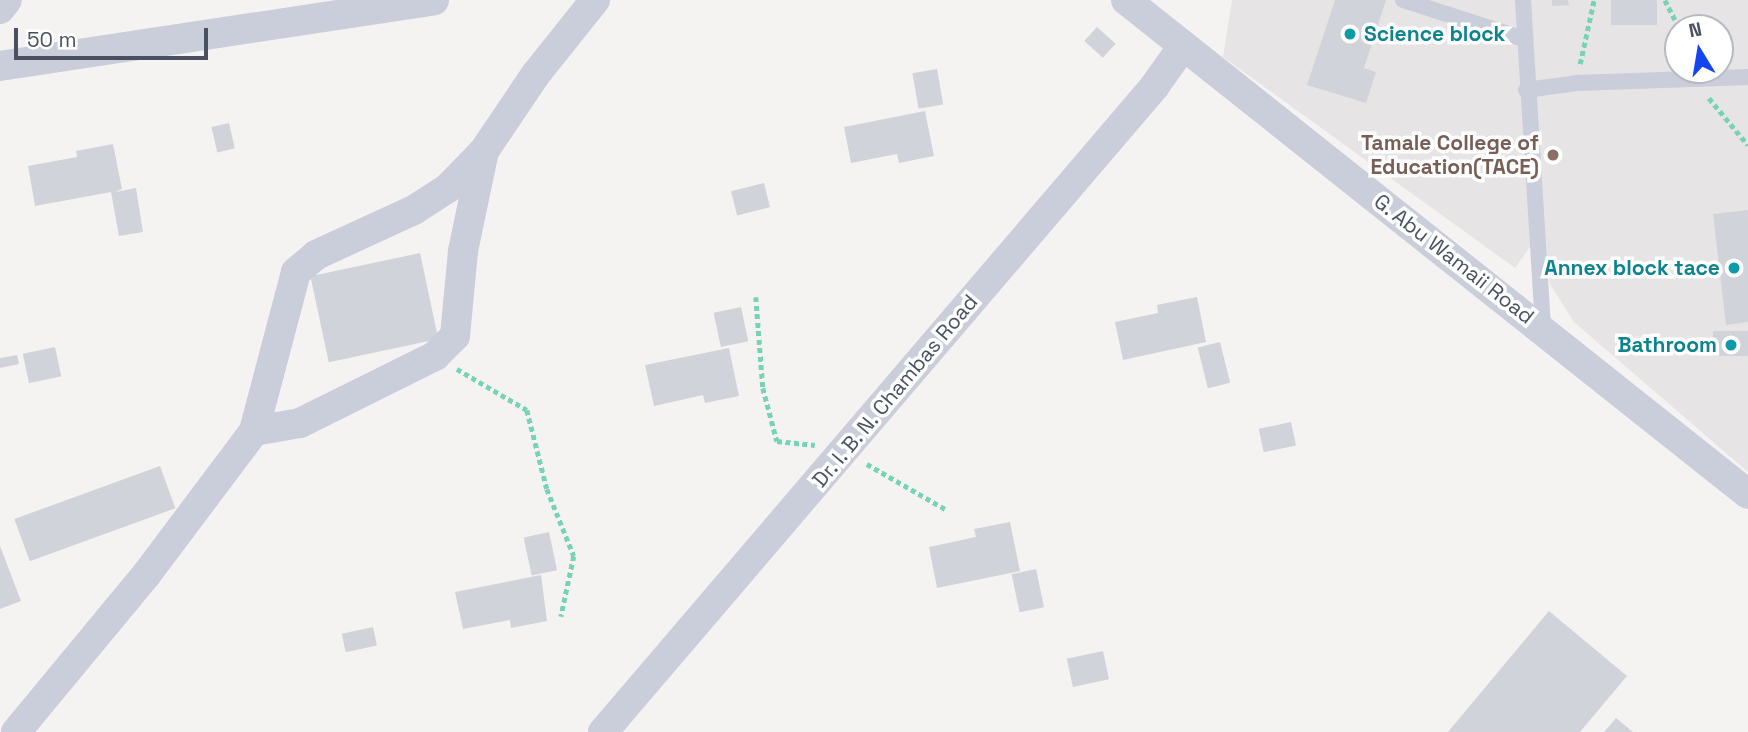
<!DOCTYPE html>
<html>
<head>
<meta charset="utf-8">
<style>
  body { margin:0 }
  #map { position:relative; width:1748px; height:732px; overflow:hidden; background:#f5f3f2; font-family:"Space Grotesk",sans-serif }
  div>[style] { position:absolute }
  .education>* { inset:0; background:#e6e4e4 }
  .building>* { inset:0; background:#d1d3da; transform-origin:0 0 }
  .path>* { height:4.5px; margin-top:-2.25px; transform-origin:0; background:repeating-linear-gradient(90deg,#76d3b8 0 5px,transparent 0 8.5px) }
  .service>* { height:16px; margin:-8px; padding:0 8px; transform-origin:8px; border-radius:8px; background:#c9ceda }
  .minor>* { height:30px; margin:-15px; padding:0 15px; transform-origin:15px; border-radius:15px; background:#c9ceda }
  .dots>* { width:19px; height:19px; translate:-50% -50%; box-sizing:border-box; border:4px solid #fff; border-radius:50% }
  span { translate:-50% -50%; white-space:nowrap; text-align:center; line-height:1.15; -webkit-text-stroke:7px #fff; paint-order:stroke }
  .culture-label { font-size:21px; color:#0d838f; font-weight:700 }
  .left { translate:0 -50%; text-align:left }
  .right { translate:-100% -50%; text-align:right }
  .education-label { font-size:21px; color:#785e54; font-weight:700 }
  .street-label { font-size:21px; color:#495161 }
  .north { position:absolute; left:1664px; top:14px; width:70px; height:70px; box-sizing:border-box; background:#fff; border:2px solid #b6b9c0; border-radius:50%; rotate:349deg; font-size:19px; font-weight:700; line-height:28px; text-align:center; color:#495161 }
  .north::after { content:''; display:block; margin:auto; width:24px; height:32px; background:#1245ef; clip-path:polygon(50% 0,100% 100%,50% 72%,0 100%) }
  .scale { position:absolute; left:14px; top:28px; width:194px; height:32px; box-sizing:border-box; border:4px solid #495161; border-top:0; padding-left:9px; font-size:21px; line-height:24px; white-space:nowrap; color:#495161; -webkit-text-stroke:5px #fff; paint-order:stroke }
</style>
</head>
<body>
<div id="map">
  <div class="education">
    <div style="clip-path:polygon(evenodd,1232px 0,1748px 0,1748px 472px,1574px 322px,1551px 286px,1535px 240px,1515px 268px,1223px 57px,1232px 0,1678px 28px,1720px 28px,1720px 70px,1678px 70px,1678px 28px)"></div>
  </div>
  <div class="building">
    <div style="clip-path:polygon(1335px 0,1386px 0,1364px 68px,1376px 72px,1366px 103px,1307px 85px)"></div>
    <div style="clip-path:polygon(1552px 0,1568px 0,1569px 5px,1552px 6px)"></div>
    <div style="left:1611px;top:0;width:46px;height:25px"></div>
    <div style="left:1097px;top:27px;width:25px;height:19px;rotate:42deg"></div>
    <div style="left:937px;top:69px;width:36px;height:25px;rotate:80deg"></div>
    <div style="clip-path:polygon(925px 111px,934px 156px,899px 163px,897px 154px,851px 163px,844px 127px)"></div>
    <div style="left:229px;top:123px;width:26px;height:18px;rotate:77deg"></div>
    <div style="clip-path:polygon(113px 144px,122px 189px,115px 192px,136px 188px,143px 232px,119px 236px,111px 192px,35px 206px,28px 166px,77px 157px,76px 151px)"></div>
    <div style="left:764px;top:183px;width:25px;height:34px;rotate:76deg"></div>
    <div style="clip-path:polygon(1748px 210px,1748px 322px,1726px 325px,1713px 214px)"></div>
    <div style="left:420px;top:253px;width:88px;height:112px;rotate:78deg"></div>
    <div style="clip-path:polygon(1197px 297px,1206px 342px,1123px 360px,1115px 322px,1158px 313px,1157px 305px)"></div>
    <div style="left:741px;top:307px;width:35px;height:28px;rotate:78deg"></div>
    <div style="left:1748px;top:331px;width:25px;height:35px;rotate:90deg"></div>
    <div style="left:1220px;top:342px;width:42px;height:23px;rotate:76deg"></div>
    <div style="left:55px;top:347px;width:30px;height:33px;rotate:78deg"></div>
    <div style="clip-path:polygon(729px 348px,739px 396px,705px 403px,703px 395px,654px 406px,645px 365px)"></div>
    <div style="clip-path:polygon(17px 355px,19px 364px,0 368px,0 358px)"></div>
    <div style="left:1291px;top:422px;width:24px;height:33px;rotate:78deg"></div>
    <div style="left:160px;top:466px;width:45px;height:155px;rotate:70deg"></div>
    <div style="clip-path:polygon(1010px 522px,1020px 571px,937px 588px,929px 547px,976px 537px,974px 529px)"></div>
    <div style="left:549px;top:532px;width:39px;height:26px;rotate:78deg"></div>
    <div style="clip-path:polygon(0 546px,21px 601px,0 609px)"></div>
    <div style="left:1036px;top:569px;width:39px;height:25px;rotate:78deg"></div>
    <div style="clip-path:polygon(541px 575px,547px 621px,511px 628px,510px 620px,463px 629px,455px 592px)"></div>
    <div style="clip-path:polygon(1549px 611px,1627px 676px,1580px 732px,1448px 732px)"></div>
    <div style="left:373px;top:627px;width:19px;height:32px;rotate:78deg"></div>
    <div style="left:1103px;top:651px;width:29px;height:37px;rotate:78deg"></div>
    <div style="clip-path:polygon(1616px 718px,1633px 732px,1604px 732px)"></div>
  </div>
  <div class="path">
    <div style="left:1665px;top:0;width:31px;rotate:63deg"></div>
    <div style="left:1580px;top:64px;width:66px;rotate:-77.7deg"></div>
    <div style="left:1709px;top:98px;width:61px;rotate:50.3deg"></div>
    <div style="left:756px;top:297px;width:91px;rotate:85.6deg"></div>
    <div style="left:763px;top:388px;width:55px;rotate:75.2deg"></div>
    <div style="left:777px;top:441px;width:38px;rotate:6deg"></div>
    <div style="left:457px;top:369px;width:81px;rotate:30.4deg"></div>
    <div style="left:527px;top:410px;width:81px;rotate:75.8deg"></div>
    <div style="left:547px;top:489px;width:72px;rotate:68.1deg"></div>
    <div style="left:574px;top:556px;width:62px;rotate:102deg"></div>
    <div style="left:867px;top:464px;width:92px;rotate:29.9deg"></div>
  </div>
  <div class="service">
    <div style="left:1403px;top:0;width:127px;rotate:17.9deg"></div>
    <div style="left:1523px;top:0;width:331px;rotate:86.5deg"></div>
    <div style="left:1526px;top:90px;width:51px;rotate:-7.8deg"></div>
    <div style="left:1577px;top:83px;width:171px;rotate:-2deg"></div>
  </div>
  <div class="minor">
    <div style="left:1126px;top:0;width:794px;rotate:38.46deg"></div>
    <div style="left:0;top:9px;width:11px;rotate:-52deg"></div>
    <div style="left:0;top:66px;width:439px;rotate:-8.6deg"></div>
    <div style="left:254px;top:431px;width:47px;rotate:-9.9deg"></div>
    <div style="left:300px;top:423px;width:151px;rotate:-26.4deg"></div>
    <div style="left:435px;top:356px;width:28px;rotate:-45deg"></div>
    <div style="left:455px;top:336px;width:85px;rotate:-84.6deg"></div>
    <div style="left:463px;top:251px;width:98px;rotate:-78.2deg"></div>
    <div style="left:16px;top:732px;width:204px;rotate:-50.4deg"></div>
    <div style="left:146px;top:575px;width:180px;rotate:-53.1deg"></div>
    <div style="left:254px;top:431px;width:164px;rotate:-75.2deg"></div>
    <div style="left:296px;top:272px;width:26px;rotate:-40deg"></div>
    <div style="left:316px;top:255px;width:108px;rotate:-24.7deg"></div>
    <div style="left:414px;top:210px;width:40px;rotate:-32.9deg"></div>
    <div style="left:448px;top:188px;width:52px;rotate:-45.8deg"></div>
    <div style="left:484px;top:151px;width:93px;rotate:-56deg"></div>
    <div style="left:536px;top:74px;width:95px;rotate:-51.4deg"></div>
    <div style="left:603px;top:732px;width:848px;rotate:-49.49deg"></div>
    <div style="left:1154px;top:87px;width:50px;rotate:-54.7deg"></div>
  </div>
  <div class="dots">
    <div style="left:1350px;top:34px;background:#0f9aa8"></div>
    <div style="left:1553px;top:155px;background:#8d6e63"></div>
    <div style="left:1734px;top:268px;background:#0f9aa8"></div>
    <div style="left:1731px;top:345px;background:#0f9aa8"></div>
  </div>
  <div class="culture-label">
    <span class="left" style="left:1364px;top:34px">Science block</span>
    <span class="right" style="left:1720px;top:268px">Annex block tace</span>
    <span class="right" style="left:1717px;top:345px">Bathroom</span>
  </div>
  <div class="education-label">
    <span class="right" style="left:1539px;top:155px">Tamale College of<br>Education(TACE)</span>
  </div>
  <div class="street-label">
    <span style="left:1454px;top:259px;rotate:38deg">G. Abu Wamaii Road</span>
    <span style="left:895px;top:391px;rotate:-50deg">Dr. I. B. N. Chambas Road</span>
  </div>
  <div class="north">N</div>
  <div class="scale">50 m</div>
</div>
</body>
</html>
